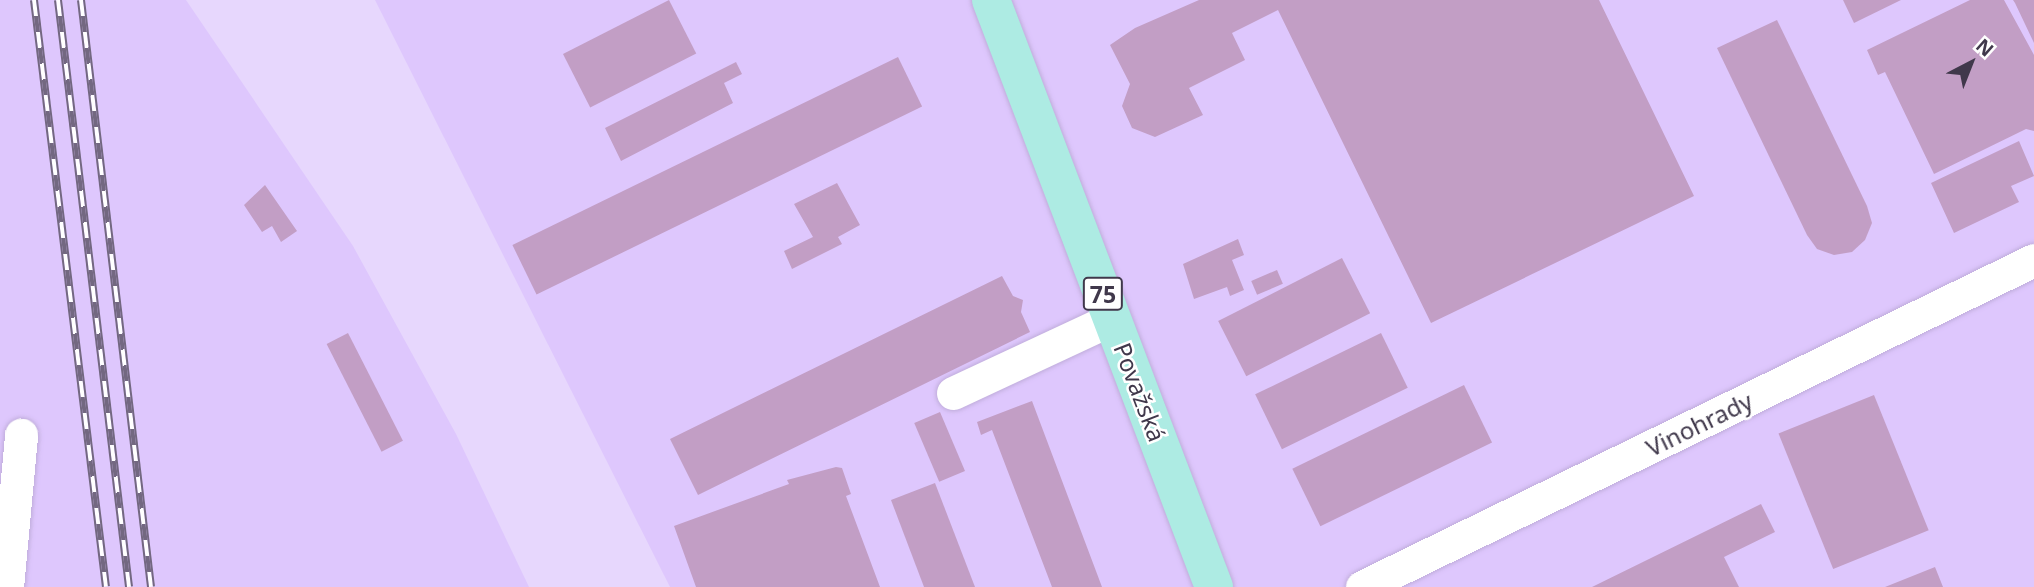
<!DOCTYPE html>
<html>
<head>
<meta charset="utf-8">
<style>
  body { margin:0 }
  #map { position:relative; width:2034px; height:587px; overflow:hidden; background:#e7d7fd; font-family:"Noto Sans",sans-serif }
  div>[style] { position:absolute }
  .built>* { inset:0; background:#dec7fd }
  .building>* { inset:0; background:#c29ec5; transform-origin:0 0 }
  .roads { filter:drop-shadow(0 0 2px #c0addb) drop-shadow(0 0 2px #c0addb) }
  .minor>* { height:33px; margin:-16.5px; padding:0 16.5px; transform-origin:16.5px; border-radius:16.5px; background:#fff }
  .major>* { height:38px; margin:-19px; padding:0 19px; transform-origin:19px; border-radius:19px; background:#adebe3 }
  .rail>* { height:8px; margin-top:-4px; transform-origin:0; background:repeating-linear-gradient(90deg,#fff 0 16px,#736881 0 32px); box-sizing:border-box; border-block:2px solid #736881 }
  span { translate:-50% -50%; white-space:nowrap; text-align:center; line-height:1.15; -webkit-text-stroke:5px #fff; paint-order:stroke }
  .shield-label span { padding:2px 5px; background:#fff; border:2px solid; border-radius:5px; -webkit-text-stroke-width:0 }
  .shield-label { font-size:23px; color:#40384b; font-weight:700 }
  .street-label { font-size:24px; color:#40384b }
  .north { position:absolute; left:1936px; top:28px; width:70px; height:70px; -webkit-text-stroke:5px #fff; paint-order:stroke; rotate:42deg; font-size:19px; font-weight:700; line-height:28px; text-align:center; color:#40384b }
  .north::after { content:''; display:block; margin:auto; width:24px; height:32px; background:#40384b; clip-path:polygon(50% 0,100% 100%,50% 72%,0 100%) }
</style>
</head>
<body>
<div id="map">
  <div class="built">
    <div style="clip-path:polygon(0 0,186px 0,353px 246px,456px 434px,529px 587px,0 587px)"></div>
    <div style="clip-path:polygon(375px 0,2034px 0,2034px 587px,670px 587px)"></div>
  </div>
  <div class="building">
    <div style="left:669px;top:0;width:60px;height:119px;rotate:63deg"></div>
    <div style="clip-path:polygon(1199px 0,1599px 0,1694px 196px,1431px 323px,1278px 10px,1232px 33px,1245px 60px,1189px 88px,1203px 115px,1155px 137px,1132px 128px,1122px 106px,1130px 84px,1110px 45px,1135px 28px)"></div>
    <div style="clip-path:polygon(1843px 0,1901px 0,1854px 23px)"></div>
    <div style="clip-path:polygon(1970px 0,2004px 0,2034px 55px,2034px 131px,2026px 129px,1934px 174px,1885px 72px,1878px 75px,1867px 50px)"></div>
    <div style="clip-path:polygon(2013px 0,2034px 0,2034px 43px,2015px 3px)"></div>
    <div style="clip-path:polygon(1777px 20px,1867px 206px,1872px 223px,1865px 240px,1852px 252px,1834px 255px,1817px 249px,1807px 235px,1717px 48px)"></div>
    <div style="left:898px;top:57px;width:55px;height:429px;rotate:64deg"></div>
    <div style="clip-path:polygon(736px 62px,742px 74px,724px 83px,733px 103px,621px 161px,605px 128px)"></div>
    <div style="clip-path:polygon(2019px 141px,2034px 176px,2011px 186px,2019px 202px,1954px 233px,1931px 183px)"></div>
    <div style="clip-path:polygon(837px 183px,860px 225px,838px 237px,842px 244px,792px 269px,784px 251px,813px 237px,794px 204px)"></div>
    <div style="clip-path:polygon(265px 185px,297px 231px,281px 242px,272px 226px,262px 232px,244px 205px)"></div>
    <div style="clip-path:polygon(1238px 239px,1244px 255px,1232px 260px,1244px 290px,1230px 296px,1227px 287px,1194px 299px,1183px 264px)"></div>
    <div style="left:1342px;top:258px;width:62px;height:139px;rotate:63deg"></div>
    <div style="left:1277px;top:270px;width:15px;height:28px;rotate:67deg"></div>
    <div style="clip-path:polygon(1002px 276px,1013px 296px,1023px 300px,1021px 312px,1030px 332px,698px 495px,670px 439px)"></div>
    <div style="left:348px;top:333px;width:121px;height:24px;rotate:63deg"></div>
    <div style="left:1381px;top:333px;width:61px;height:140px;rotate:64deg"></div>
    <div style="left:1464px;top:385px;width:64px;height:191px;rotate:64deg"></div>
    <div style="left:1874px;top:395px;width:146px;height:103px;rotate:68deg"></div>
    <div style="clip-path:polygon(1032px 401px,1102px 587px,1052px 587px,992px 430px,981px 435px,977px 422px)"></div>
    <div style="left:940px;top:412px;width:64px;height:28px;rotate:67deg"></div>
    <div style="clip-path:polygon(836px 467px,842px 468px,851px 494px,846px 496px,880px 587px,696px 587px,674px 526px,789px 484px,787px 480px)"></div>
    <div style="clip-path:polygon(935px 483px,975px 587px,924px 587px,891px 500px)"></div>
    <div style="clip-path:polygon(1761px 504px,1775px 532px,1724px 557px,1739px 587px,1592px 587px)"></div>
    <div style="clip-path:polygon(1935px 567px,1943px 587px,1885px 587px)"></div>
  </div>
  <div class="roads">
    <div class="minor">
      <div style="left:953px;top:393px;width:175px;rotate:-25deg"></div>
      <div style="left:7px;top:587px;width:153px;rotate:-84.7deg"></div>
      <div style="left:1362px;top:587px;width:747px;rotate:-25.95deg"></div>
    </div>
    <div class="major">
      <div style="left:991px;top:0;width:628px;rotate:69.2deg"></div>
    </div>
  </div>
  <div class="rail">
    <div style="left:34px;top:0;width:591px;rotate:83.01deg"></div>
    <div style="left:58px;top:0;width:591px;rotate:83.1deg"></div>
    <div style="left:81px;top:0;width:591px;rotate:83.2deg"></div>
  </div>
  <div class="shield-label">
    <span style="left:1103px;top:294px">75</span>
  </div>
  <div class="street-label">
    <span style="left:1140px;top:392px;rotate:69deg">Považská</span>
    <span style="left:1699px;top:424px;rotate:-26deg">Vinohrady</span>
  </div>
  <div class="north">N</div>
</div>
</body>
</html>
